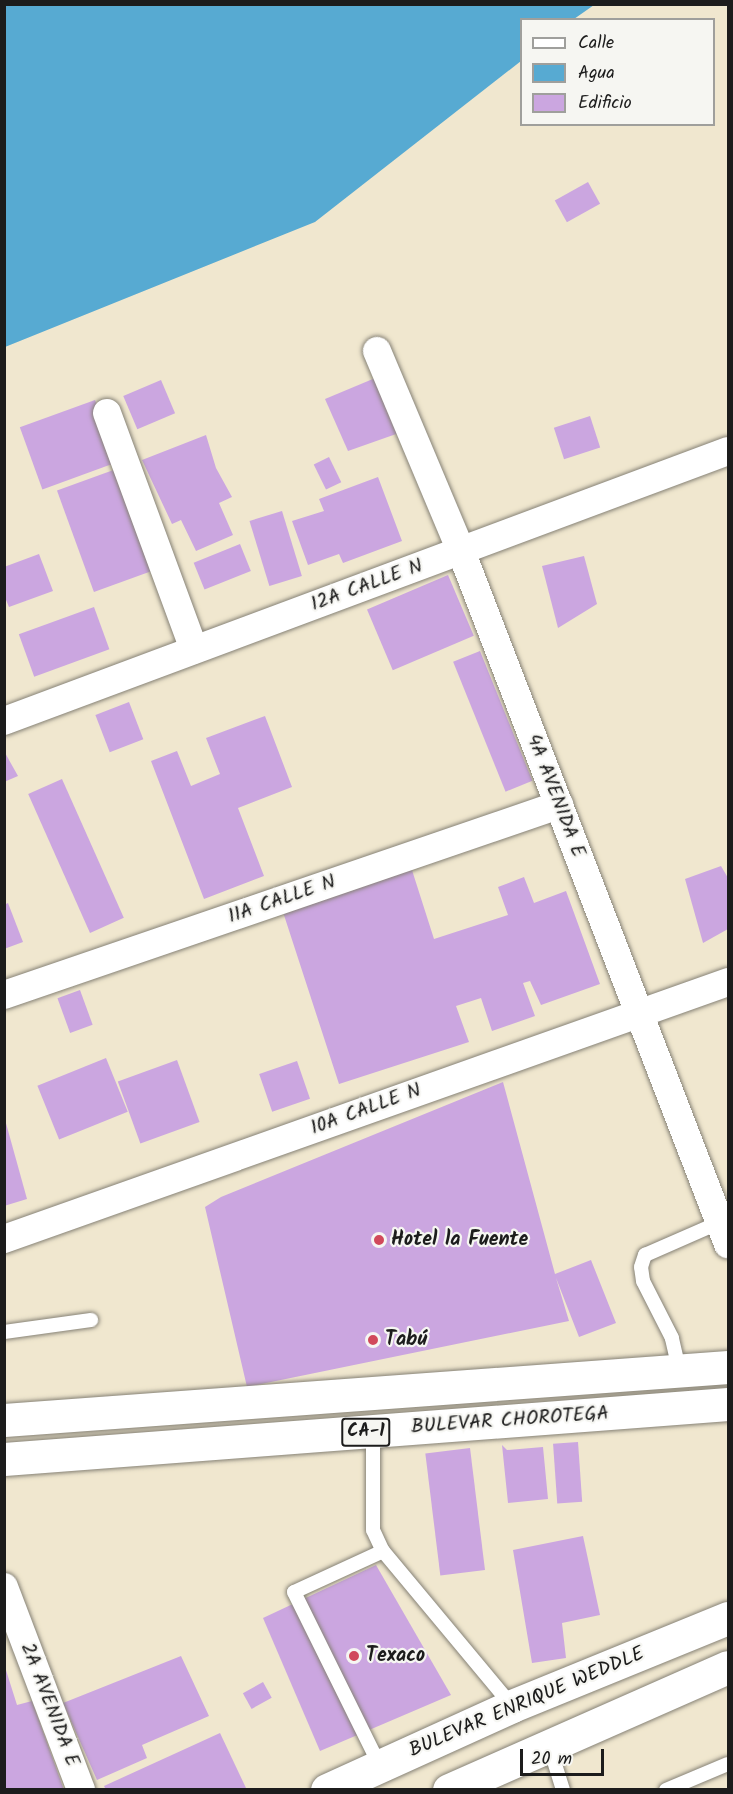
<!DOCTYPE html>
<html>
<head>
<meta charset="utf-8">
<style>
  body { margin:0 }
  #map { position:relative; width:733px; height:1794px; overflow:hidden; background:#f0e7cf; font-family:Kalam,sans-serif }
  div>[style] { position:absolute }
  .water>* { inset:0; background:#57aad2 }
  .building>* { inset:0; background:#cba6e0; transform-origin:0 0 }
  .roads { filter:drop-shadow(0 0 2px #868276) drop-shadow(0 0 2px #868276) }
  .service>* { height:14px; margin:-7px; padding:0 7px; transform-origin:7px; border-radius:7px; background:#fff }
  .minor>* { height:28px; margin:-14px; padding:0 14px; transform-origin:14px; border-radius:14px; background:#fff }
  .tertiary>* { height:33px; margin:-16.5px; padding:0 16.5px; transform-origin:16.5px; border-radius:16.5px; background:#fff }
  .trunk>* { height:33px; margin:-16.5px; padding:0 16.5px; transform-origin:16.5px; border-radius:16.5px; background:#fff }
  .dots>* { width:16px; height:16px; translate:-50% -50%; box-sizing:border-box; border:3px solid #f6f6f2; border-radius:50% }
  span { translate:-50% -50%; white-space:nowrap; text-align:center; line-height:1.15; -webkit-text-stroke:4.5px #f6f6f2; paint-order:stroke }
  .shield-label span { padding:2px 4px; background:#f6f6f2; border:2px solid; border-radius:4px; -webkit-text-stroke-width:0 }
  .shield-label { font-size:18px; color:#1c1c1c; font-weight:700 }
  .street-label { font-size:20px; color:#1c1c1c }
  .poi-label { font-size:20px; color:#1c1c1c; font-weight:700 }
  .left { translate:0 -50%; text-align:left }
  .frame { position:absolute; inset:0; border:6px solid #1c1c1c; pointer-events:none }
  .legend { position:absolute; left:520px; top:18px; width:195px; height:108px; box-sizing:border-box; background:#f6f6f2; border:2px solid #9f9f9c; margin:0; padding:8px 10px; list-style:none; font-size:18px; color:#1c1c1c }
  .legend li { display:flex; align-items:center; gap:12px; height:30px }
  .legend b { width:30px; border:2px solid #9f9f9c }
  .scale { position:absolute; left:520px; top:1749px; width:84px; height:27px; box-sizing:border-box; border:3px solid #1c1c1c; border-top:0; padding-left:8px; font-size:18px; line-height:21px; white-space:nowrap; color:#1c1c1c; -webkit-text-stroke:4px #f6f6f2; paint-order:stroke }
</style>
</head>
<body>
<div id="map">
  <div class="water">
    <div style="clip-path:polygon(5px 4px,594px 4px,594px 5px,574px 19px,522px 20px,521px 61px,315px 222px,5px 347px)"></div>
  </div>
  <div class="building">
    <div style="left:588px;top:182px;width:25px;height:38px;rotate:61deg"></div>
    <div style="clip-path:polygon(380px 376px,399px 433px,348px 451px,325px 399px)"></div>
    <div style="left:161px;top:380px;width:36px;height:41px;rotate:67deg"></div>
    <div style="left:95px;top:400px;width:66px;height:80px;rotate:70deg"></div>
    <div style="left:590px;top:416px;width:33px;height:38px;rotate:72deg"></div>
    <div style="clip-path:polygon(206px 435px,216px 468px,232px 497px,219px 503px,233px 535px,196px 551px,181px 520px,172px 524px,142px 460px)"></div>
    <div style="left:329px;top:457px;width:28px;height:17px;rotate:64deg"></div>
    <div style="left:119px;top:468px;width:108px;height:66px;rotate:70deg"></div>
    <div style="clip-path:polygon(378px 477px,402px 541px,343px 563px,339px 554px,308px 565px,292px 521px,324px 511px,319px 499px)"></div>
    <div style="left:282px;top:511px;width:68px;height:34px;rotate:73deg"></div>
    <div style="left:240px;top:544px;width:29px;height:50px;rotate:68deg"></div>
    <div style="clip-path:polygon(39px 554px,53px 591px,9px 607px,4px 595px,4px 567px)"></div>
    <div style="clip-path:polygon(584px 556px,597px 604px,558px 628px,542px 566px)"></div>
    <div style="left:448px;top:575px;width:66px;height:88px;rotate:67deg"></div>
    <div style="left:94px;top:607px;width:45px;height:80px;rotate:70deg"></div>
    <div style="left:480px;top:651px;width:140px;height:29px;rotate:68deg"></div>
    <div style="left:129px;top:702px;width:40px;height:36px;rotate:69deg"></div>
    <div style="clip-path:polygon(265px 716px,292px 787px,238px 808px,264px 876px,204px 899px,151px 761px,177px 751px,191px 786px,220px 774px,206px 738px)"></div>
    <div style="clip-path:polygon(4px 751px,18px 776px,4px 782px)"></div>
    <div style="left:62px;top:779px;width:152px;height:37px;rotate:66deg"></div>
    <div style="clip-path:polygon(721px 866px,728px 878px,728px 929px,703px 943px,685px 879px)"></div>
    <div style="clip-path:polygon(411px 867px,434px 939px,508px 915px,498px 887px,524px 877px,534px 903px,566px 891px,600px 984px,541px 1005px,530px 981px,523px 983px,535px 1016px,492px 1031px,481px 998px,456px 1006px,469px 1042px,339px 1084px,282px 909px)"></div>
    <div style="clip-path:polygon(8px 903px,23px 942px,4px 949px,4px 905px)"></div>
    <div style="left:80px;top:990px;width:37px;height:24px;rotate:70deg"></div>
    <div style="left:106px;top:1058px;width:58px;height:74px;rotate:68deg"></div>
    <div style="left:177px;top:1060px;width:66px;height:63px;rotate:70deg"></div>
    <div style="left:297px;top:1061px;width:40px;height:40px;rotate:71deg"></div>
    <div style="clip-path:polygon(503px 1082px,555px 1274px,591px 1260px,616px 1323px,579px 1337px,556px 1278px,569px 1321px,247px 1387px,205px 1207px,221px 1197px)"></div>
    <div style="clip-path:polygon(4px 1116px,27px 1199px,4px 1206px)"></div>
    <div style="left:578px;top:1442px;width:60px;height:25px;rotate:86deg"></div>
    <div style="clip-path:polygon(502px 1445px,507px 1450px,543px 1447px,548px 1499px,508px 1503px)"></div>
    <div style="left:470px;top:1448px;width:123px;height:45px;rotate:83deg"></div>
    <div style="clip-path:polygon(583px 1536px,600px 1615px,562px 1623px,566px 1658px,532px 1663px,513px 1550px)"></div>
    <div style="clip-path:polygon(376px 1565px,451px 1695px,320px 1751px,263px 1618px)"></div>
    <div style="clip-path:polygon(181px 1656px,209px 1716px,142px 1745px,147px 1758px,97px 1780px,63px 1703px)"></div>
    <div style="clip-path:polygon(5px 1667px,17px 1705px,32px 1701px,64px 1790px,5px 1790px)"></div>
    <div style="left:263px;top:1682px;width:18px;height:23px;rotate:61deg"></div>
    <div style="clip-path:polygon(220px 1733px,246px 1788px,106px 1790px,104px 1786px)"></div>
  </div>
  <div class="roads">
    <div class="service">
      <div style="left:4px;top:1332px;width:88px;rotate:-7.9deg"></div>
      <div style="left:679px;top:1369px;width:32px;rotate:-103deg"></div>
      <div style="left:672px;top:1338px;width:64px;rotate:-117deg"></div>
      <div style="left:643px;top:1281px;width:14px;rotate:-98deg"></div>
      <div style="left:641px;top:1267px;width:13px;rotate:-72deg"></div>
      <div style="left:645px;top:1255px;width:82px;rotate:-23.7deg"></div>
      <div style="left:373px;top:1431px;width:99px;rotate:90deg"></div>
      <div style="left:373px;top:1530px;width:23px;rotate:65deg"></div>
      <div style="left:383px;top:1551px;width:202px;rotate:50.2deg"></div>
      <div style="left:549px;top:1745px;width:47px;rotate:72.7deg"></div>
      <div style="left:380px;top:1766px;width:194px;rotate:-116.3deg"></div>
      <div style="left:294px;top:1592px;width:98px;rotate:-24.7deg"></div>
      <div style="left:666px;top:1790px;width:67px;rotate:-22.8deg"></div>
    </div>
    <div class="minor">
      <div style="left:377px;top:351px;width:217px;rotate:67.2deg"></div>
      <div style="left:461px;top:551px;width:743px;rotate:68.93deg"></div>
      <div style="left:107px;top:413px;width:252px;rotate:69.8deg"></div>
      <div style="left:4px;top:721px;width:773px;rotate:-20.45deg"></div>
      <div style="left:4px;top:995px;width:587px;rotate:-18.9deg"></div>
      <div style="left:4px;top:1239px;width:768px;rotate:-19.54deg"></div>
      <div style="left:4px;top:1587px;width:217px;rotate:69.2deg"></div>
    </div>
    <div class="tertiary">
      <div style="left:327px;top:1790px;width:203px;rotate:-24.4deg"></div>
      <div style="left:512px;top:1706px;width:233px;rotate:-22.2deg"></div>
      <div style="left:449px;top:1790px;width:305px;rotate:-23.8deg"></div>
    </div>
    <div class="trunk">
      <div style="left:4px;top:1420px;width:726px;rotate:-4.19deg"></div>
      <div style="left:4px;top:1459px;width:726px;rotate:-4.34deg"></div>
    </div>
  </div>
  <div class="dots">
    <div style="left:379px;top:1240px;background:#d1495b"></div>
    <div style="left:373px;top:1340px;background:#d1495b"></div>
    <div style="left:354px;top:1656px;background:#d1495b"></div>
  </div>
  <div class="shield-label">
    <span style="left:366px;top:1432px">CA-1</span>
  </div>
  <div class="street-label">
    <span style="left:367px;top:586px;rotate:-20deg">12A CALLE N</span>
    <span style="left:555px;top:796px;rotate:69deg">4A AVENIDA E</span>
    <span style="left:282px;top:900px;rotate:-19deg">11A CALLE N</span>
    <span style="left:366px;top:1110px;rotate:-20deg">10A CALLE N</span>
    <span style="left:510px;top:1421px;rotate:-4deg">BULEVAR CHOROTEGA</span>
    <span style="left:527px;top:1703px;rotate:-23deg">BULEVAR ENRIQUE WEDDLE</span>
    <span style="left:49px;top:1705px;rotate:69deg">2A AVENIDA E</span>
  </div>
  <div class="poi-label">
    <span class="left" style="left:391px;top:1240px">Hotel la Fuente</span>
    <span class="left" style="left:385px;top:1340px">Tabú</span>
    <span class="left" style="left:366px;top:1656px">Texaco</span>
  </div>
  <div class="frame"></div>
  <ul class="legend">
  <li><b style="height:8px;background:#fff"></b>Calle</li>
  <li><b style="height:16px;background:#57aad2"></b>Agua</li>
  <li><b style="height:16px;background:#cba6e0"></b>Edificio</li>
  </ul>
  <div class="scale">20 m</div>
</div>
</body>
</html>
